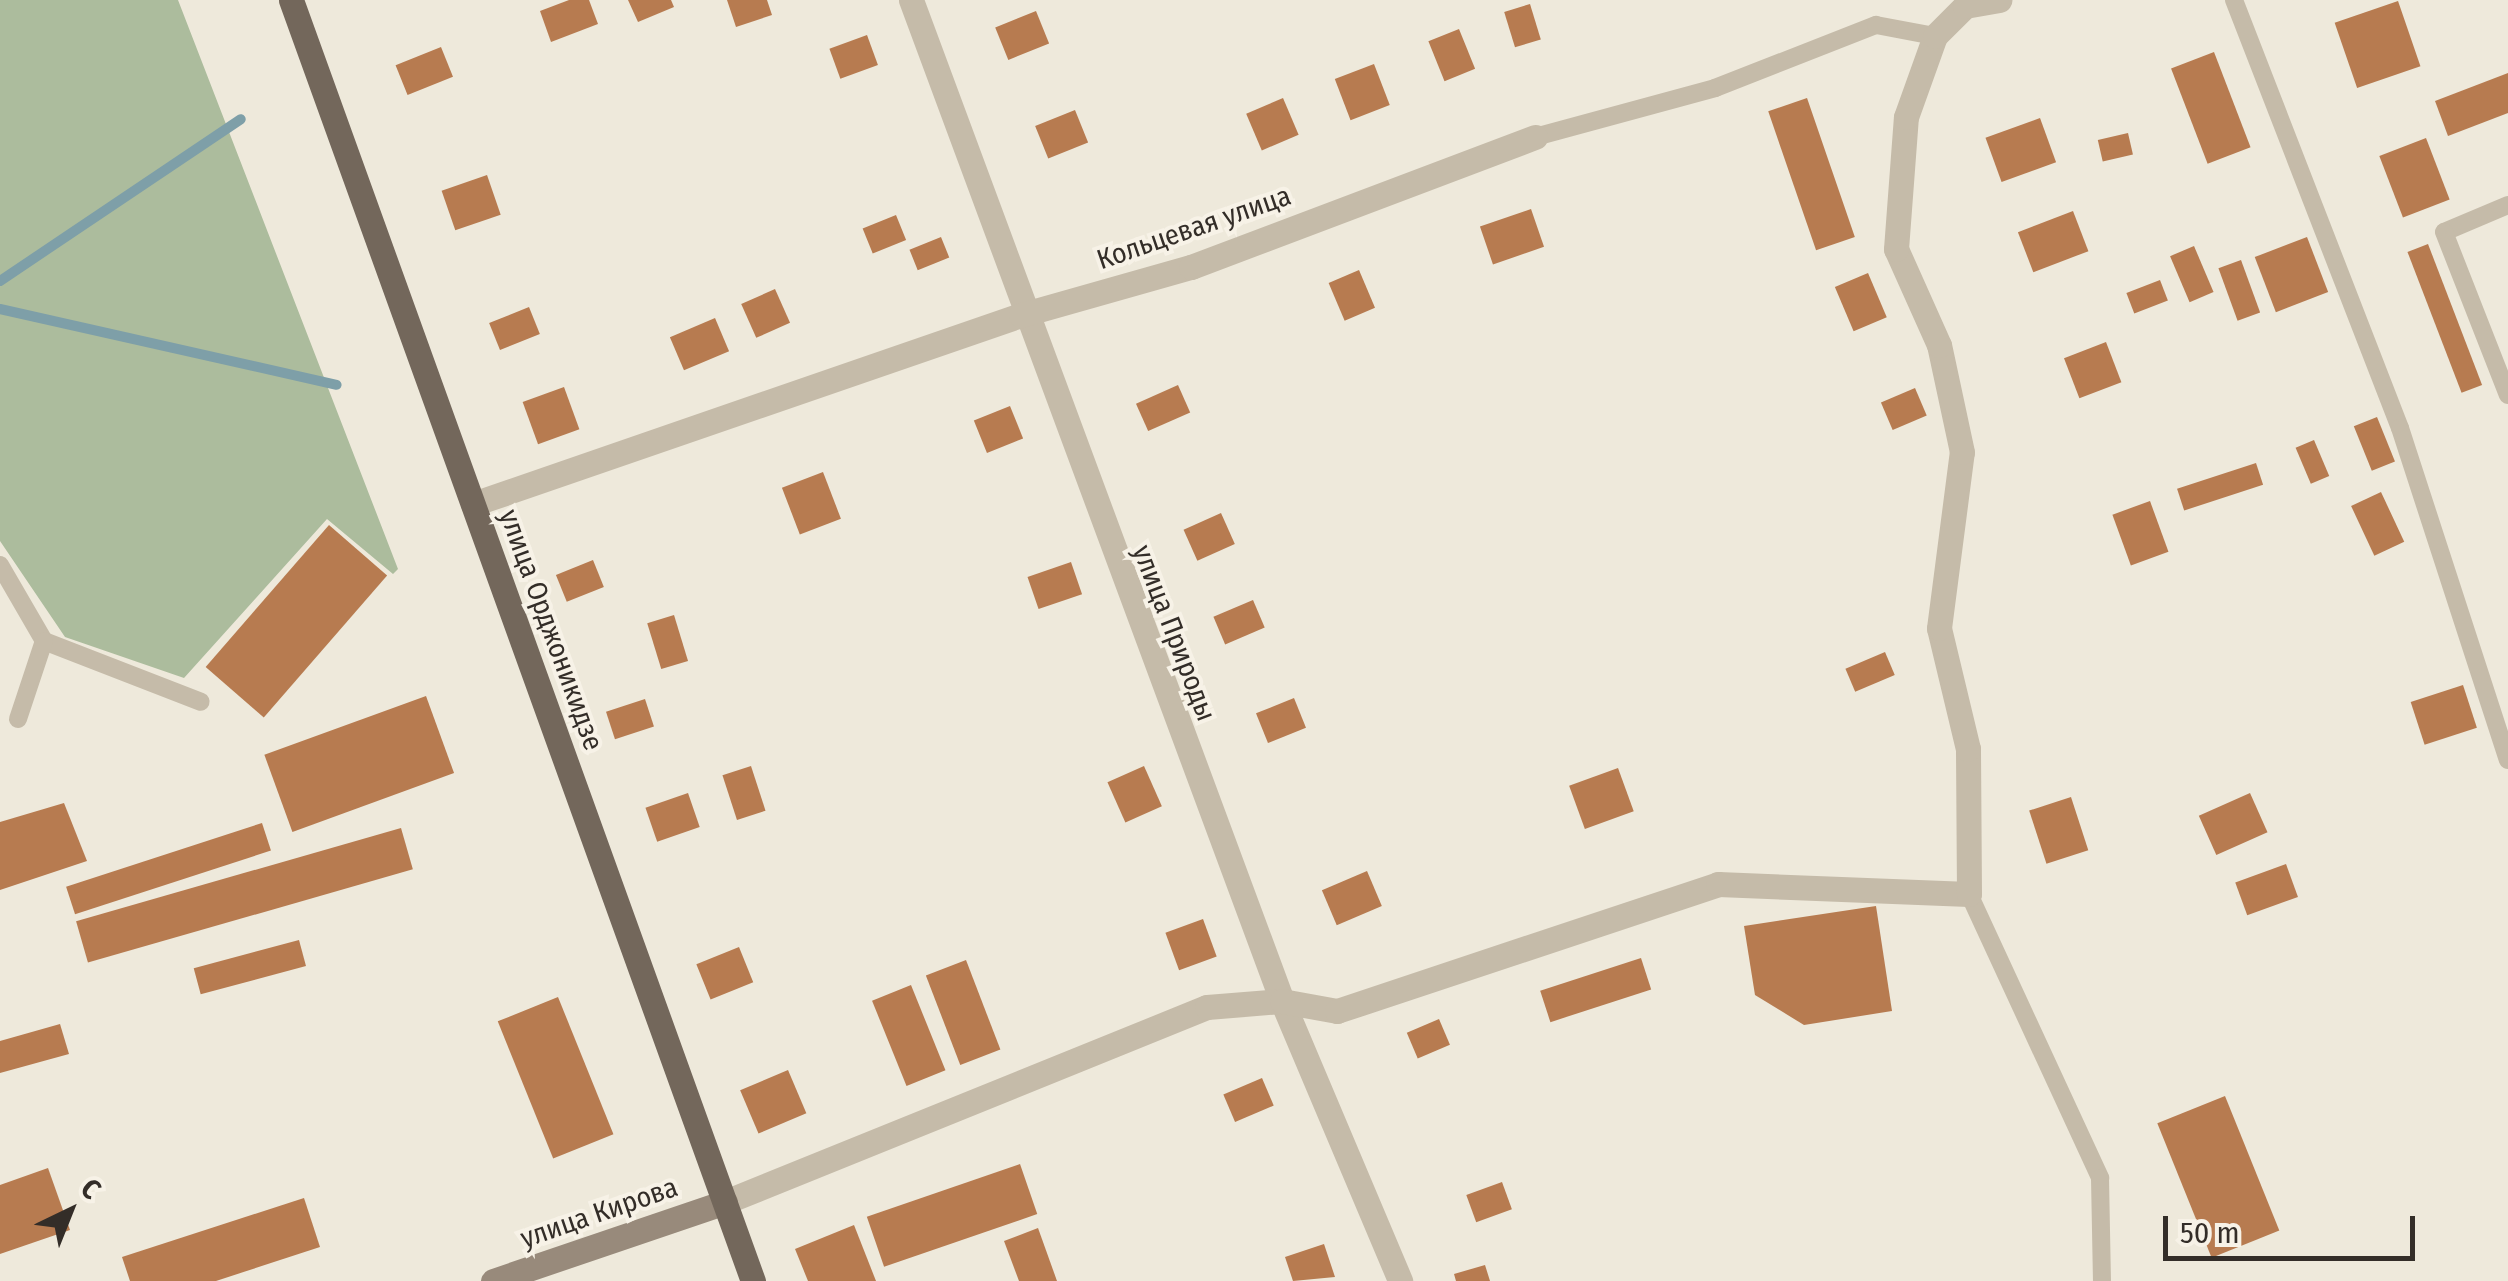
<!DOCTYPE html>
<html>
<head>
<meta charset="utf-8">
<style>
  body { margin:0 }
  #map { position:relative; width:2508px; height:1281px; overflow:hidden; background:#eee9db; font-family:"Fira Sans Condensed",sans-serif }
  div>[style] { position:absolute }
  .green>* { inset:0; background:#acbc9d }
  .stream>* { height:10px; margin:-5px; padding:0 5px; transform-origin:5px; border-radius:5px; background:#7e9fa8 }
  .building>* { inset:0; background:#b77b50; transform-origin:0 0 }
  .lane>* { height:18px; margin:-9px; padding:0 9px; transform-origin:9px; border-radius:9px; background:#c5bba9 }
  .street>* { height:25px; margin:-12.5px; padding:0 12.5px; transform-origin:12.5px; border-radius:12.5px; background:#c5bba9 }
  .secondary>* { height:25px; margin:-12.5px; padding:0 12.5px; transform-origin:12.5px; border-radius:12.5px; background:#988a7b }
  .primary>* { height:25px; margin:-12.5px; padding:0 12.5px; transform-origin:12.5px; border-radius:12.5px; background:#73675b }
  span { translate:-50% -50%; white-space:nowrap; text-align:center; line-height:1.15; -webkit-text-stroke:8px #f7f2e7; paint-order:stroke }
  .street-label { font-size:28px; color:#332d28 }
  .north { position:absolute; left:20px; top:1161px; width:100px; height:100px; -webkit-text-stroke:8px #f7f2e7; paint-order:stroke; rotate:43deg; font-size:28px; font-weight:700; line-height:40px; text-align:center; color:#332d28 }
  .north::after { content:''; display:block; margin:auto; width:35px; height:45px; background:#332d28; clip-path:polygon(50% 0,100% 100%,50% 72%,0 100%) }
  .scale { position:absolute; left:2163px; top:1216px; width:252px; height:45px; box-sizing:border-box; border:5px solid #332d28; border-top:0; padding-left:12px; font-size:30px; line-height:35px; white-space:nowrap; color:#332d28; -webkit-text-stroke:8px #f7f2e7; paint-order:stroke }
</style>
</head>
<body>
<div id="map">
  <div class="green">
    <div style="clip-path:polygon(0 0,178px 0,398px 569px,393px 574px,327px 519px,184px 678px,65px 637px,0 541px)"></div>
  </div>
  <div class="stream">
    <div style="left:0;top:281px;width:290px;rotate:-33.9deg"></div>
    <div style="left:0;top:309px;width:345px;rotate:12.7deg"></div>
  </div>
  <div class="building">
    <div style="clip-path:polygon(569px 0,589px 0,598px 24px,551px 42px,540px 11px)"></div>
    <div style="clip-path:polygon(628px 0,671px 0,674px 7px,638px 22px)"></div>
    <div style="clip-path:polygon(727px 0,767px 0,772px 15px,736px 27px)"></div>
    <div style="left:2398px;top:1px;width:69px;height:67px;rotate:71deg"></div>
    <div style="left:1530px;top:4px;width:37px;height:27px;rotate:73deg"></div>
    <div style="left:1036px;top:11px;width:35px;height:44px;rotate:68deg"></div>
    <div style="left:1459px;top:29px;width:43px;height:33px;rotate:68deg"></div>
    <div style="left:867px;top:35px;width:32px;height:40px;rotate:70deg"></div>
    <div style="left:441px;top:47px;width:32px;height:49px;rotate:68deg"></div>
    <div style="left:2214px;top:52px;width:102px;height:46px;rotate:69deg"></div>
    <div style="left:1374px;top:64px;width:44px;height:42px;rotate:69deg"></div>
    <div style="clip-path:polygon(2508px 73px,2508px 113px,2448px 136px,2435px 101px)"></div>
    <div style="left:1283px;top:98px;width:40px;height:40px;rotate:67deg"></div>
    <div style="left:1807px;top:98px;width:147px;height:41px;rotate:71deg"></div>
    <div style="left:1075px;top:110px;width:35px;height:43px;rotate:68deg"></div>
    <div style="left:2040px;top:118px;width:47px;height:58px;rotate:70deg"></div>
    <div style="left:2128px;top:133px;width:22px;height:31px;rotate:77deg"></div>
    <div style="left:2426px;top:138px;width:66px;height:50px;rotate:69deg"></div>
    <div style="left:487px;top:175px;width:42px;height:48px;rotate:71deg"></div>
    <div style="left:1531px;top:209px;width:40px;height:54px;rotate:71deg"></div>
    <div style="left:2073px;top:211px;width:43px;height:59px;rotate:69deg"></div>
    <div style="left:896px;top:215px;width:27px;height:36px;rotate:68deg"></div>
    <div style="left:941px;top:237px;width:22px;height:34px;rotate:68deg"></div>
    <div style="left:2307px;top:237px;width:59px;height:56px;rotate:69deg"></div>
    <div style="left:2428px;top:244px;width:151px;height:22px;rotate:69deg"></div>
    <div style="left:2194px;top:246px;width:50px;height:26px;rotate:67deg"></div>
    <div style="left:2241px;top:260px;width:56px;height:24px;rotate:70deg"></div>
    <div style="left:1359px;top:270px;width:41px;height:33px;rotate:67deg"></div>
    <div style="left:1868px;top:273px;width:48px;height:36px;rotate:67deg"></div>
    <div style="left:2160px;top:280px;width:22px;height:36px;rotate:69deg"></div>
    <div style="left:775px;top:289px;width:37px;height:37px;rotate:66deg"></div>
    <div style="left:529px;top:307px;width:29px;height:43px;rotate:68deg"></div>
    <div style="left:715px;top:318px;width:36px;height:49px;rotate:67deg"></div>
    <div style="left:2106px;top:342px;width:43px;height:45px;rotate:69deg"></div>
    <div style="left:1178px;top:385px;width:30px;height:46px;rotate:66deg"></div>
    <div style="left:564px;top:387px;width:45px;height:44px;rotate:70deg"></div>
    <div style="left:1915px;top:388px;width:30px;height:37px;rotate:67deg"></div>
    <div style="left:1010px;top:406px;width:35px;height:39px;rotate:68deg"></div>
    <div style="left:2377px;top:417px;width:48px;height:25px;rotate:68deg"></div>
    <div style="left:2314px;top:440px;width:39px;height:20px;rotate:67deg"></div>
    <div style="left:2256px;top:463px;width:23px;height:83px;rotate:72deg"></div>
    <div style="left:823px;top:472px;width:50px;height:44px;rotate:69deg"></div>
    <div style="left:2381px;top:492px;width:55px;height:33px;rotate:65deg"></div>
    <div style="left:2150px;top:501px;width:54px;height:40px;rotate:70deg"></div>
    <div style="left:1221px;top:513px;width:34px;height:41px;rotate:66deg"></div>
    <div style="left:329px;top:525px;width:77px;height:188px;rotate:41deg"></div>
    <div style="left:593px;top:560px;width:29px;height:40px;rotate:68deg"></div>
    <div style="left:1071px;top:562px;width:34px;height:46px;rotate:71deg"></div>
    <div style="left:1253px;top:600px;width:30px;height:43px;rotate:67deg"></div>
    <div style="left:674px;top:615px;width:48px;height:28px;rotate:73deg"></div>
    <div style="left:1885px;top:652px;width:25px;height:43px;rotate:67deg"></div>
    <div style="left:2463px;top:685px;width:45px;height:55px;rotate:72deg"></div>
    <div style="left:426px;top:696px;width:82px;height:172px;rotate:70deg"></div>
    <div style="left:1294px;top:698px;width:32px;height:41px;rotate:68deg"></div>
    <div style="left:645px;top:699px;width:29px;height:41px;rotate:72deg"></div>
    <div style="left:751px;top:766px;width:47px;height:30px;rotate:72deg"></div>
    <div style="left:1144px;top:766px;width:44px;height:40px;rotate:66deg"></div>
    <div style="left:1618px;top:768px;width:46px;height:52px;rotate:70deg"></div>
    <div style="left:688px;top:793px;width:36px;height:45px;rotate:71deg"></div>
    <div style="left:2250px;top:793px;width:43px;height:56px;rotate:66deg"></div>
    <div style="left:2071px;top:797px;width:56px;height:44px;rotate:72deg"></div>
    <div style="clip-path:polygon(64px 803px,87px 861px,0 890px,0 822px)"></div>
    <div style="left:262px;top:823px;width:29px;height:206px;rotate:72deg"></div>
    <div style="left:401px;top:828px;width:43px;height:338px;rotate:74deg"></div>
    <div style="left:2286px;top:864px;width:35px;height:54px;rotate:70deg"></div>
    <div style="left:1367px;top:871px;width:38px;height:49px;rotate:67deg"></div>
    <div style="clip-path:polygon(1876px 906px,1892px 1011px,1804px 1025px,1755px 995px,1744px 926px)"></div>
    <div style="left:1203px;top:919px;width:40px;height:40px;rotate:70deg"></div>
    <div style="left:299px;top:940px;width:27px;height:109px;rotate:75deg"></div>
    <div style="left:739px;top:947px;width:38px;height:46px;rotate:68deg"></div>
    <div style="left:1641px;top:958px;width:33px;height:106px;rotate:72deg"></div>
    <div style="left:966px;top:960px;width:96px;height:43px;rotate:69deg"></div>
    <div style="left:911px;top:985px;width:92px;height:42px;rotate:68deg"></div>
    <div style="left:558px;top:997px;width:148px;height:65px;rotate:68deg"></div>
    <div style="left:1439px;top:1019px;width:28px;height:35px;rotate:67deg"></div>
    <div style="clip-path:polygon(60px 1024px,69px 1054px,0 1073px,0 1041px)"></div>
    <div style="left:788px;top:1070px;width:47px;height:52px;rotate:67deg"></div>
    <div style="left:1262px;top:1078px;width:30px;height:42px;rotate:67deg"></div>
    <div style="left:2225px;top:1096px;width:145px;height:73px;rotate:68deg"></div>
    <div style="left:1020px;top:1164px;width:53px;height:162px;rotate:71deg"></div>
    <div style="clip-path:polygon(48px 1168px,70px 1230px,0 1254px,0 1185px)"></div>
    <div style="left:1502px;top:1182px;width:29px;height:38px;rotate:70deg"></div>
    <div style="clip-path:polygon(304px 1198px,320px 1247px,216px 1281px,130px 1281px,122px 1257px)"></div>
    <div style="clip-path:polygon(854px 1225px,876px 1281px,808px 1281px,795px 1249px)"></div>
    <div style="clip-path:polygon(1038px 1228px,1057px 1281px,1019px 1281px,1004px 1241px)"></div>
    <div style="clip-path:polygon(1324px 1244px,1335px 1277px,1293px 1281px,1285px 1257px)"></div>
    <div style="clip-path:polygon(1485px 1265px,1490px 1281px,1456px 1281px,1454px 1274px)"></div>
  </div>
  <div class="lane">
    <div style="left:2234px;top:0;width:459px;rotate:68.8deg"></div>
    <div style="left:2400px;top:428px;width:349px;rotate:72deg"></div>
    <div style="left:1535px;top:137px;width:187px;rotate:-15.2deg"></div>
    <div style="left:1715px;top:88px;width:173px;rotate:-21.4deg"></div>
    <div style="left:1876px;top:25px;width:60px;rotate:10.6deg"></div>
    <div style="left:2508px;top:205px;width:69px;rotate:157.1deg"></div>
    <div style="left:2444px;top:232px;width:175px;rotate:68.6deg"></div>
    <div style="left:0;top:565px;width:88px;rotate:59.9deg"></div>
    <div style="left:44px;top:641px;width:168px;rotate:21.2deg"></div>
    <div style="left:18px;top:719px;width:82px;rotate:-71.6deg"></div>
    <div style="left:1969px;top:894px;width:313px;rotate:65.2deg"></div>
    <div style="left:2100px;top:1178px;width:103px;rotate:88.9deg"></div>
  </div>
  <div class="street">
    <div style="left:911px;top:0;width:1068px;rotate:69.66deg"></div>
    <div style="left:1282px;top:1001px;width:304px;rotate:67.1deg"></div>
    <div style="left:473px;top:504px;width:580px;rotate:-19.03deg"></div>
    <div style="left:1021px;top:315px;width:177px;rotate:-15.8deg"></div>
    <div style="left:1191px;top:267px;width:368px;rotate:-20.7deg"></div>
    <div style="left:725px;top:1202px;width:520px;rotate:-22.03deg"></div>
    <div style="left:1207px;top:1007px;width:75px;rotate:-4.6deg"></div>
    <div style="left:1282px;top:1001px;width:56px;rotate:10.3deg"></div>
    <div style="left:1337px;top:1011px;width:402px;rotate:-18.4deg"></div>
    <div style="left:1718px;top:884px;width:251px;rotate:2.3deg"></div>
    <div style="left:1969px;top:894px;width:145px;rotate:-90.4deg"></div>
    <div style="left:1968px;top:749px;width:124px;rotate:-103.5deg"></div>
    <div style="left:1939px;top:628px;width:177px;rotate:-82.6deg"></div>
    <div style="left:1962px;top:452px;width:109px;rotate:-102.1deg"></div>
    <div style="left:1939px;top:345px;width:105px;rotate:-114.1deg"></div>
    <div style="left:1896px;top:249px;width:132px;rotate:-85.7deg"></div>
    <div style="left:1906px;top:117px;width:86px;rotate:-70.3deg"></div>
    <div style="left:1935px;top:36px;width:42px;rotate:-45deg"></div>
    <div style="left:1965px;top:6px;width:35px;rotate:-10deg"></div>
  </div>
  <div class="secondary">
    <div style="left:493px;top:1281px;width:245px;rotate:-18.8deg"></div>
  </div>
  <div class="primary">
    <div style="left:291px;top:0;width:1362px;rotate:70.17deg"></div>
  </div>
  <div class="street-label">
    <span style="left:1194px;top:228px;rotate:-19deg">Кольцевая улица</span>
    <span style="left:551px;top:630px;rotate:70deg">улица Орджоникидзе</span>
    <span style="left:1174px;top:633px;rotate:69deg">улица Природы</span>
    <span style="left:599px;top:1213px;rotate:-19deg">улица Кирова</span>
  </div>
  <div class="north">С</div>
  <div class="scale">50 m</div>
</div>
</body>
</html>
